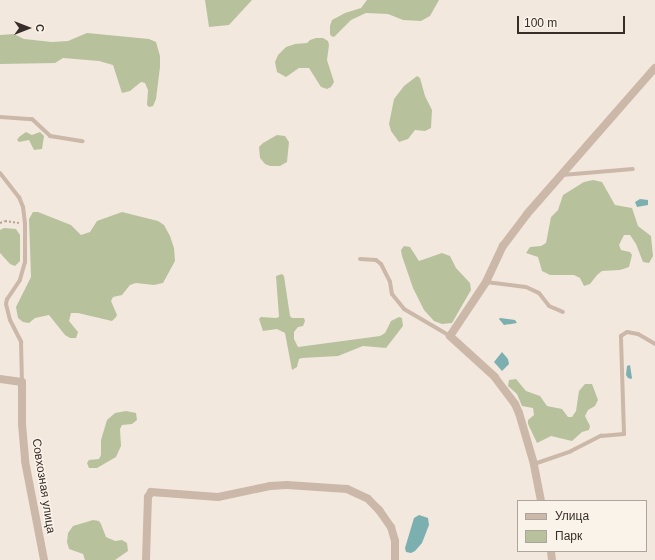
<!DOCTYPE html>
<html>
<head>
<meta charset="utf-8">
<style>
  body { margin:0 }
  #map { position:relative; width:655px; height:560px; overflow:hidden; background:#f3e8de; font-family:Helvetica,sans-serif }
  div>[style] { position:absolute }
  .green>* { inset:0; background:#b7c29d }
  .water>* { inset:0; background:#7cafb0 }
  .path>* { height:1.5px; margin-top:-0.75px; transform-origin:0; background:repeating-linear-gradient(90deg,#b7a293 0 2px,transparent 0 4px) }
  .service>* { height:4px; margin:-2px; padding:0 2px; transform-origin:2px; border-radius:2px; background:#cbb8a9 }
  .minor>* { height:8px; margin:-4px; padding:0 4px; transform-origin:4px; border-radius:4px; background:#cbb8a9 }
  span { translate:-50% -50%; white-space:nowrap; text-align:center; line-height:1.15; -webkit-text-stroke:3px #faf3ea; paint-order:stroke }
  .street-label { font-size:12px; color:#382e29 }
  .legend { position:absolute; left:517px; top:500px; width:130px; height:52px; box-sizing:border-box; background:#faf3ea; border:1px solid #aca49d; margin:0; padding:5px 7px; list-style:none; font-size:12px; color:#382e29 }
  .legend li { display:flex; align-items:center; gap:8px; height:20px }
  .legend b { width:20px; border:1px solid #aca49d }
  .north { position:absolute; left:8px; top:8px; width:40px; height:40px; -webkit-text-stroke:3px #faf3ea; paint-order:stroke; rotate:90deg; font-size:11px; font-weight:700; line-height:16px; text-align:center; color:#382e29 }
  .north::after { content:''; display:block; margin:auto; width:14px; height:18px; background:#382e29; clip-path:polygon(50% 0,100% 100%,50% 72%,0 100%) }
  .scale { position:absolute; left:517px; top:16px; width:108px; height:18px; box-sizing:border-box; border:2px solid #382e29; border-top:0; padding-left:5px; font-size:12px; line-height:14px; white-space:nowrap; color:#382e29; -webkit-text-stroke:3px #faf3ea; paint-order:stroke }
</style>
</head>
<body>
<div id="map">
  <div class="green">
    <div style="clip-path:polygon(205px 0,252px 0,229px 25px,209px 27px)"></div>
    <div style="clip-path:polygon(367px 0,439px 0,430px 16px,421px 21px,403px 20px,388px 14px,366px 13px,351px 20px,334px 37px,331px 36px,330px 34px,330px 26px,332px 20px,345px 13px,361px 8px)"></div>
    <div style="clip-path:polygon(87px 33px,149px 39px,156px 42px,160px 56px,160px 67px,156px 99px,153px 106px,149px 107px,147px 105px,148px 90px,145px 83px,141px 82px,130px 91px,122px 93px,113px 65px,99px 61px,63px 58px,55px 63px,0 64px,0 35px,14px 34px,24px 39px,52px 42px,68px 41px)"></div>
    <div style="clip-path:polygon(316px 38px,323px 38px,328px 41px,329px 45px,327px 60px,334px 82px,331px 87px,327px 89px,321px 87px,309px 68px,299px 68px,286px 77px,277px 72px,275px 62px,278px 55px,286px 47px,295px 44px,307px 43px,310px 40px)"></div>
    <div style="clip-path:polygon(417px 76px,420px 78px,425px 96px,432px 110px,431px 128px,425px 131px,415px 130px,408px 139px,399px 142px,391px 131px,389px 124px,394px 99px,404px 86px)"></div>
    <div style="clip-path:polygon(26px 132px,32px 135px,40px 132px,44px 136px,42px 149px,34px 150px,29px 140px,19px 142px,17px 140px,19px 137px)"></div>
    <div style="clip-path:polygon(277px 135px,285px 136px,289px 142px,287px 162px,280px 166px,270px 166px,265px 164px,260px 158px,259px 147px,263px 143px)"></div>
    <div style="clip-path:polygon(593px 180px,602px 182px,615px 205px,632px 208px,638px 226px,651px 236px,653px 256px,649px 263px,643px 262px,636px 244px,630px 235px,624px 235px,619px 245px,621px 250px,630px 252px,632px 255px,629px 267px,620px 270px,602px 271px,597px 275px,590px 284px,584px 286px,580px 278px,574px 275px,550px 275px,542px 271px,538px 257px,526px 253px,530px 247px,541px 246px,546px 243px,551px 217px,558px 210px,563px 195px,584px 182px)"></div>
    <div style="clip-path:polygon(33px 212px,38px 212px,71px 225px,81px 235px,90px 232px,97px 221px,122px 212px,158px 221px,164px 225px,170px 236px,174px 248px,175px 261px,163px 283px,154px 285px,136px 283px,130px 285px,122px 295px,113px 297px,111px 301px,117px 315px,116px 317px,112px 321px,78px 313px,71px 313px,69px 321px,78px 332px,76px 338px,70px 338px,65px 335px,49px 315px,35px 318px,29px 323px,23px 322px,18px 318px,16px 307px,31px 277px,29px 219px)"></div>
    <div style="clip-path:polygon(4px 228px,16px 229px,20px 235px,20px 261px,15px 266px,10px 264px,0 253px,0 230px)"></div>
    <div style="clip-path:polygon(404px 246px,410px 247px,419px 261px,442px 253px,450px 256px,456px 268px,470px 283px,471px 290px,452px 323px,442px 324px,434px 321px,424px 310px,413px 288px,402px 256px,401px 250px)"></div>
    <div style="clip-path:polygon(282px 274px,284px 276px,290px 316px,292px 318px,304px 318px,305px 321px,303px 326px,298px 327px,294px 332px,294px 339px,298px 347px,380px 336px,385px 333px,391px 321px,399px 317px,402px 318px,403px 326px,386px 348px,363px 346px,338px 356px,302px 358px,299px 359px,297px 367px,292px 370px,285px 333px,277px 329px,263px 331px,259px 319px,261px 317px,276px 318px,279px 317px,276px 276px)"></div>
    <div style="clip-path:polygon(516px 379px,526px 391px,540px 396px,547px 406px,562px 409px,568px 417px,572px 417px,576px 411px,579px 391px,585px 384px,592px 384px,598px 400px,595px 406px,588px 410px,585px 416px,590px 426px,589px 430px,582px 432px,572px 441px,551px 436px,537px 443px,528px 424px,528px 420px,534px 415px,533px 408px,522px 406px,517px 394px,508px 386px,509px 380px)"></div>
    <div style="clip-path:polygon(126px 411px,136px 413px,137px 420px,132px 424px,122px 425px,120px 429px,121px 446px,116px 457px,97px 468px,89px 468px,87px 463px,89px 460px,99px 459px,101px 455px,101px 440px,107px 420px,115px 413px)"></div>
    <div style="clip-path:polygon(93px 520px,99px 521px,101px 524px,106px 537px,115px 541px,122px 540px,127px 543px,128px 551px,115px 560px,85px 560px,83px 554px,69px 549px,67px 542px,68px 533px,73px 526px)"></div>
  </div>
  <div class="water">
    <div style="clip-path:polygon(640px 199px,648px 200px,648px 205px,637px 207px,635px 202px)"></div>
    <div style="clip-path:polygon(500px 318px,515px 320px,517px 323px,504px 325px,499px 319px)"></div>
    <div style="clip-path:polygon(502px 352px,508px 359px,509px 364px,502px 371px,494px 362px)"></div>
    <div style="clip-path:polygon(630px 365px,632px 378px,631px 379px,628px 378px,626px 375px,627px 366px)"></div>
    <div style="clip-path:polygon(419px 515px,428px 518px,429px 525px,422px 543px,415px 551px,411px 553px,406px 552px,405px 548px,414px 518px)"></div>
  </div>
  <div class="path">
    <div style="left:0;top:223px;width:5px;rotate:-22deg"></div>
    <div style="left:5px;top:221px;width:14px;rotate:8deg"></div>
  </div>
  <div class="service">
    <div style="left:0;top:117px;width:32px;rotate:4deg"></div>
    <div style="left:32px;top:119px;width:25px;rotate:43deg"></div>
    <div style="left:50px;top:136px;width:33px;rotate:9deg"></div>
    <div style="left:0;top:173px;width:31px;rotate:52deg"></div>
    <div style="left:19px;top:197px;width:11px;rotate:68deg"></div>
    <div style="left:23px;top:207px;width:17px;rotate:83deg"></div>
    <div style="left:25px;top:224px;width:38px;rotate:90deg"></div>
    <div style="left:25px;top:262px;width:19px;rotate:106deg"></div>
    <div style="left:20px;top:280px;width:23px;rotate:124deg"></div>
    <div style="left:7px;top:299px;width:5px;rotate:101deg"></div>
    <div style="left:6px;top:304px;width:16px;rotate:76deg"></div>
    <div style="left:10px;top:320px;width:25px;rotate:63deg"></div>
    <div style="left:21px;top:342px;width:40px;rotate:88.6deg"></div>
    <div style="left:562px;top:175px;width:71px;rotate:-4.8deg"></div>
    <div style="left:360px;top:259px;width:16px;rotate:4deg"></div>
    <div style="left:376px;top:260px;width:6px;rotate:39deg"></div>
    <div style="left:381px;top:264px;width:20px;rotate:63deg"></div>
    <div style="left:390px;top:282px;width:12px;rotate:81deg"></div>
    <div style="left:392px;top:294px;width:19px;rotate:51deg"></div>
    <div style="left:404px;top:309px;width:53px;rotate:30.4deg"></div>
    <div style="left:486px;top:282px;width:40px;rotate:7.1deg"></div>
    <div style="left:526px;top:287px;width:14px;rotate:25deg"></div>
    <div style="left:539px;top:293px;width:16px;rotate:52deg"></div>
    <div style="left:549px;top:306px;width:15px;rotate:23deg"></div>
    <div style="left:534px;top:464px;width:39px;rotate:-19deg"></div>
    <div style="left:571px;top:451px;width:34px;rotate:-27deg"></div>
    <div style="left:601px;top:436px;width:23px;rotate:-5deg"></div>
    <div style="left:624px;top:434px;width:98px;rotate:-91.8deg"></div>
    <div style="left:621px;top:336px;width:7px;rotate:-34deg"></div>
    <div style="left:627px;top:332px;width:11px;rotate:10deg"></div>
    <div style="left:638px;top:334px;width:20px;rotate:30deg"></div>
  </div>
  <div class="minor">
    <div style="left:0;top:379px;width:22px;rotate:8deg"></div>
    <div style="left:22px;top:382px;width:42px;rotate:90deg"></div>
    <div style="left:22px;top:424px;width:37px;rotate:85deg"></div>
    <div style="left:25px;top:461px;width:101px;rotate:79.1deg"></div>
    <div style="left:541px;top:501px;width:38px;rotate:-101deg"></div>
    <div style="left:534px;top:464px;width:53px;rotate:-106.4deg"></div>
    <div style="left:519px;top:413px;width:10px;rotate:-114deg"></div>
    <div style="left:515px;top:404px;width:34px;rotate:-127deg"></div>
    <div style="left:495px;top:377px;width:61px;rotate:-137.7deg"></div>
    <div style="left:450px;top:336px;width:65px;rotate:-56.3deg"></div>
    <div style="left:486px;top:282px;width:40px;rotate:-65deg"></div>
    <div style="left:503px;top:246px;width:40px;rotate:-53deg"></div>
    <div style="left:527px;top:214px;width:194px;rotate:-48.8deg"></div>
    <div style="left:551px;top:551px;width:9px;rotate:84deg"></div>
    <div style="left:146px;top:560px;width:63px;rotate:-88.2deg"></div>
    <div style="left:148px;top:497px;width:6px;rotate:-59deg"></div>
    <div style="left:151px;top:492px;width:67px;rotate:4.3deg"></div>
    <div style="left:218px;top:497px;width:53px;rotate:-11.9deg"></div>
    <div style="left:270px;top:486px;width:17px;rotate:-3deg"></div>
    <div style="left:287px;top:485px;width:60px;rotate:3.8deg"></div>
    <div style="left:347px;top:489px;width:23px;rotate:25deg"></div>
    <div style="left:368px;top:499px;width:16px;rotate:45deg"></div>
    <div style="left:379px;top:510px;width:21px;rotate:55deg"></div>
    <div style="left:391px;top:527px;width:15px;rotate:74deg"></div>
    <div style="left:395px;top:541px;width:19px;rotate:90deg"></div>
  </div>
  <div class="street-label">
    <span style="left:43px;top:486px;rotate:81deg">Совхозная улица</span>
  </div>
  <ul class="legend">
  <li><b style="height:5px;background:#cbb8a9"></b>Улица</li>
  <li><b style="height:11px;background:#b7c29d"></b>Парк</li>
  </ul>
  <div class="north">С</div>
  <div class="scale">100 m</div>
</div>
</body>
</html>
